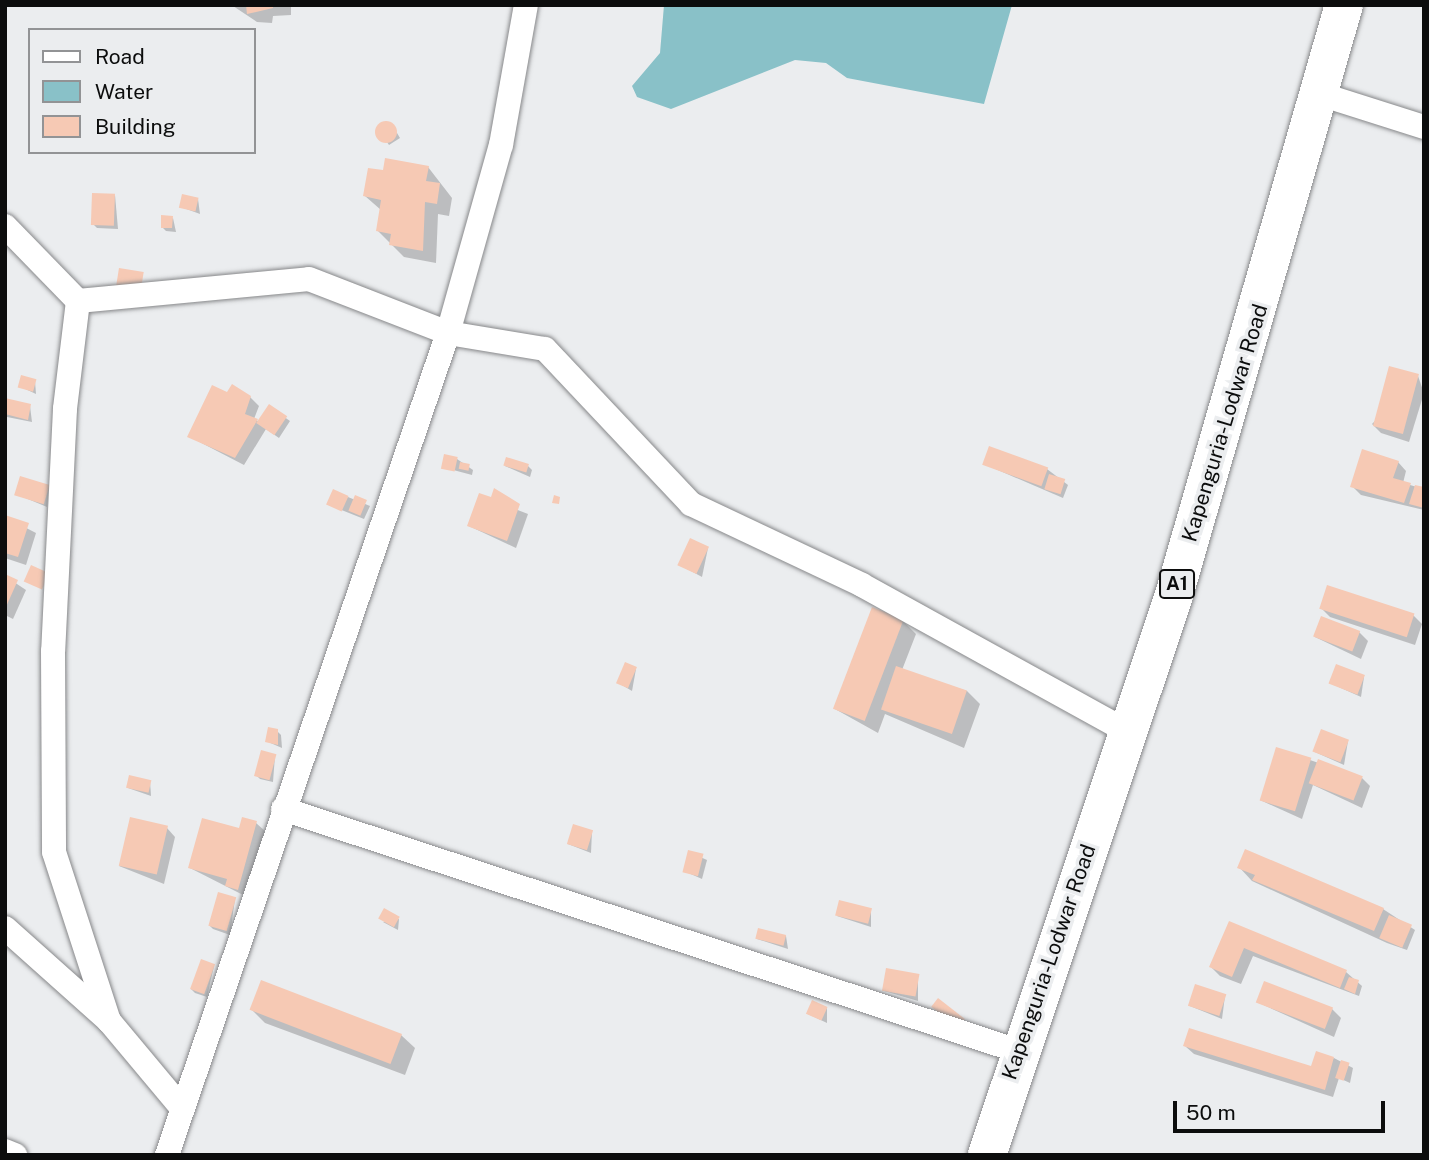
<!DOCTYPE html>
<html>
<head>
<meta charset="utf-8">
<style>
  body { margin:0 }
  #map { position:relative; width:1429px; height:1160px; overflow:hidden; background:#ebedef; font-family:"Public Sans",sans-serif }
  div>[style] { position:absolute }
  .water>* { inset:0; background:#89c1c8 }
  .shadow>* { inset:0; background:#0003 }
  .building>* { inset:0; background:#f6c9b4; transform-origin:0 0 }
  .round { border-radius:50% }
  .roads { filter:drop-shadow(0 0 2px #87888a) drop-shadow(0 0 2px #87888a) }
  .minor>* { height:24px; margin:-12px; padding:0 12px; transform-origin:12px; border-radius:12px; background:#fff }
  .trunk>* { height:38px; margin:-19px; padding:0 19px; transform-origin:19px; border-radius:19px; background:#fff }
  span { translate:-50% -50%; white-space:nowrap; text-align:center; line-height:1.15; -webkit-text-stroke:7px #ebedef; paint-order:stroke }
  .shield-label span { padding:2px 5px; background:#ebedef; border:2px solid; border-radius:5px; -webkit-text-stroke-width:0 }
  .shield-label { font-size:19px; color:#0c0d0d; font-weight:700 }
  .street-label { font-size:21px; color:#0c0d0d }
  .frame { position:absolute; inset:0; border:7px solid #0c0d0d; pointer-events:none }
  .legend { position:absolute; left:28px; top:28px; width:228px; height:126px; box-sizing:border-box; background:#ebedef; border:2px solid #929395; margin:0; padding:9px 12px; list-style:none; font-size:21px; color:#0c0d0d }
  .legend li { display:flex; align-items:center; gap:14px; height:35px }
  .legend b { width:35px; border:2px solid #929395 }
  .scale { position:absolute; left:1173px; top:1101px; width:212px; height:32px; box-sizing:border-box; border:4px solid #0c0d0d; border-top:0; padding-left:9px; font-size:21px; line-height:24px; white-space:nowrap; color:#0c0d0d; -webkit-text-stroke:5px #ebedef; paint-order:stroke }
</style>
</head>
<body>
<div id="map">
  <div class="water">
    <div style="clip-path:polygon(664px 5px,1012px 5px,984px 104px,847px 78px,826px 63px,795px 60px,671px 109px,637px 97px,632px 86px,660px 53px)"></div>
  </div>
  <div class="shadow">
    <div style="clip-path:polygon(291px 5px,291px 15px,273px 16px,272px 23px,257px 22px,233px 6px)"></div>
    <div style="clip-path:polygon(391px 123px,400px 138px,389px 145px,378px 129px)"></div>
    <div style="clip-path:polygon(428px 167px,452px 198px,449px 216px,438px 214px,436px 263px,404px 257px,378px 231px,381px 210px,365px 196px,384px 172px)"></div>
    <div style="clip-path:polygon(115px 195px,118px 229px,97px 228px,93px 224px)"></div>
    <div style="clip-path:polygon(198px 199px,200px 214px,181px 207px)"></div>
    <div style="clip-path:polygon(173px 218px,176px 232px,166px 231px,162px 227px)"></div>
    <div style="clip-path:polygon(1418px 376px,1424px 393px,1409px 442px,1381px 433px,1372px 424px)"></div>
    <div style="clip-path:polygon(35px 381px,36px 394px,19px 386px)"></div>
    <div style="clip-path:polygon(228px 394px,250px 397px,259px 406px,254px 419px,260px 422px,270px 407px,290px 421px,279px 438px,266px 429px,244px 465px,190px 437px)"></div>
    <div style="clip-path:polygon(5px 403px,30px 406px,32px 422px,7px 417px)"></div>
    <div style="clip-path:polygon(457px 459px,473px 470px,472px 475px,442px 467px)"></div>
    <div style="clip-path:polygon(1398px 462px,1406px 471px,1403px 483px,1424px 489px,1424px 510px,1361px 495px,1352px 486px)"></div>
    <div style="clip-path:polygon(984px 464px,1047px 469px,1068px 485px,1063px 498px)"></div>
    <div style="clip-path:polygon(505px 466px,528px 466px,532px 470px,530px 477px)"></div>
    <div style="clip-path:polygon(49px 487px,47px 507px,16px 494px)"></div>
    <div style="clip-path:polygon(348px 497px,370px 506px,364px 519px,329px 505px)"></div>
    <div style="clip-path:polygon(492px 500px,528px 514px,516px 548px,469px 526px)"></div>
    <div style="clip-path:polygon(5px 517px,36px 533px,26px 565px,5px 558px)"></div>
    <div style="clip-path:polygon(708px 548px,702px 577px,680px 565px)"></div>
    <div style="clip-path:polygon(5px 576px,26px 590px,13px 619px,5px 615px)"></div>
    <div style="clip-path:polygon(1321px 608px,1413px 615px,1422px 624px,1415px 645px,1330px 617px)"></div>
    <div style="clip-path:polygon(903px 621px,916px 634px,902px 670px,967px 691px,980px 704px,964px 748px,885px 714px,878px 733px,835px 709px)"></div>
    <div style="clip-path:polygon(1359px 632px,1368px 641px,1361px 659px,1315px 637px)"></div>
    <div style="clip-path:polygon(636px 669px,632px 691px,617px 682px)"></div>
    <div style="clip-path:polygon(1364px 677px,1361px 697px,1330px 683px)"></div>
    <div style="clip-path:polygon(277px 731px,281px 735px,282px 748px,266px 741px)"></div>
    <div style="clip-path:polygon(1348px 741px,1344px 765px,1315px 752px)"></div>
    <div style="clip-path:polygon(275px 756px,273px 782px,260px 779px,256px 775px)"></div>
    <div style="clip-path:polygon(1310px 760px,1362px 778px,1370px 786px,1362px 808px,1313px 785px,1302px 819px,1260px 800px)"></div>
    <div style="clip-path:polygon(150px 781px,151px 796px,128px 788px)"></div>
    <div style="clip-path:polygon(256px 823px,265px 831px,247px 897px,190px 868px)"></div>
    <div style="clip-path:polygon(167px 828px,175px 837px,164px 884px,119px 866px)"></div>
    <div style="clip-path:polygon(592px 831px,591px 853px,568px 844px)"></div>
    <div style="clip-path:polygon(689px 852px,707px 860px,702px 879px,684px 871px)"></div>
    <div style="clip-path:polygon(1239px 867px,1383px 909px,1415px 930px,1407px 950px,1387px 943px,1252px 881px)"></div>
    <div style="clip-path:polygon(235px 899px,230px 935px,213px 929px,210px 926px)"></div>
    <div style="clip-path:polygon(871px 910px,871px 927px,837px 916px)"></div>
    <div style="clip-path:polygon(399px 919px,398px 930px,383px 922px)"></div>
    <div style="clip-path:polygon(1230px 923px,1346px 972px,1362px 986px,1359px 996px,1253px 956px,1241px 984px,1220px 976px,1211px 967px)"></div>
    <div style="clip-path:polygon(786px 936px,788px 949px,757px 939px)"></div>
    <div style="clip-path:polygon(214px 966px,207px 997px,195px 993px,191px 989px)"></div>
    <div style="clip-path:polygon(918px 976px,918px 1001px,884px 991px)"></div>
    <div style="clip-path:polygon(262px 982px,401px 1035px,415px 1048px,405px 1075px,265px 1023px,252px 1010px)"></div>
    <div style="clip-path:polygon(1225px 996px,1222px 1019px,1190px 1006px)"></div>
    <div style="clip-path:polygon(1257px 1002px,1332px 1009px,1341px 1018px,1334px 1037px)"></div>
    <div style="clip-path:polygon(827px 1008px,827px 1023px,808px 1014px)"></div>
    <div style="clip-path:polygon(1185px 1046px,1313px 1069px,1334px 1058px,1353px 1068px,1350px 1083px,1339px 1078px,1333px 1097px,1194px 1054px)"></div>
  </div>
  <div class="building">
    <div style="clip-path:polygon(246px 5px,273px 5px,273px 8px,247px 14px)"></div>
    <div class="round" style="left:375px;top:121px;width:22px;height:22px"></div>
    <div style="clip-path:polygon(385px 158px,429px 166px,426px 181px,440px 183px,437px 204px,425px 202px,423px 251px,389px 245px,391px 234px,376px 231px,381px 200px,363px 196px,368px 168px,383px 170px)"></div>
    <div style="left:92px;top:193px;width:23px;height:32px;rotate:2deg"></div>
    <div style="left:182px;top:194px;width:17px;height:14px;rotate:13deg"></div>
    <div style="clip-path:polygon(161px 215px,173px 216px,172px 228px,161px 228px)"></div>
    <div style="left:119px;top:268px;width:25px;height:21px;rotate:9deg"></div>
    <div style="left:1389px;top:366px;width:31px;height:62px;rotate:15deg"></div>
    <div style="left:21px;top:375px;width:16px;height:13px;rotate:15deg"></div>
    <div style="clip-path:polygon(232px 384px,251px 396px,245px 414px,258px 419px,235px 458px,187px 437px,212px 385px,227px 392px)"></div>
    <div style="clip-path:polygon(5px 398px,31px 404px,28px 420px,5px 414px)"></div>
    <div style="left:269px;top:404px;width:22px;height:23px;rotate:34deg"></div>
    <div style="left:989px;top:446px;width:63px;height:20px;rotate:20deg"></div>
    <div style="clip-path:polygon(1362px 449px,1399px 461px,1393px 478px,1411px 483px,1404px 503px,1350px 487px)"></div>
    <div style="left:444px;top:454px;width:14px;height:15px;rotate:12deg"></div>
    <div style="left:506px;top:457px;width:24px;height:9px;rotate:17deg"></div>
    <div style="left:460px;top:462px;width:10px;height:7px;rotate:11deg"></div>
    <div style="left:1049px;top:474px;width:17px;height:16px;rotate:17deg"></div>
    <div style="left:20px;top:476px;width:31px;height:20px;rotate:17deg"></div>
    <div style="clip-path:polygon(1415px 485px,1424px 487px,1424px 508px,1409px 504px)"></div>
    <div style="clip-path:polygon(494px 488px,520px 504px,507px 541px,467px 526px,479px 493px,491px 497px)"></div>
    <div style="left:333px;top:489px;width:17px;height:17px;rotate:24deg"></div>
    <div style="left:355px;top:495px;width:13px;height:17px;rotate:23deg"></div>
    <div style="clip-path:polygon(554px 495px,560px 497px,559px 504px,552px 503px)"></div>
    <div style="clip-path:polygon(5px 515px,29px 523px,18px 557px,5px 553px)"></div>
    <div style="left:690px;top:538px;width:21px;height:30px;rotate:25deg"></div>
    <div style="left:31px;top:565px;width:20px;height:18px;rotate:24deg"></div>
    <div style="clip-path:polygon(5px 574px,18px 580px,5px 609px)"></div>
    <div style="left:1327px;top:585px;width:92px;height:25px;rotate:18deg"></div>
    <div style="left:872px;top:607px;width:34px;height:109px;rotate:21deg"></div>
    <div style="left:1321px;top:616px;width:42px;height:22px;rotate:21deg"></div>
    <div style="left:625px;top:662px;width:13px;height:23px;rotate:23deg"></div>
    <div style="left:1336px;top:664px;width:31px;height:21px;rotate:21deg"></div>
    <div style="left:896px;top:666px;width:75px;height:46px;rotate:19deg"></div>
    <div style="clip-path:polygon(268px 727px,278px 729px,278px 745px,265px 742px)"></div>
    <div style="left:1321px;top:729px;width:30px;height:24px;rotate:21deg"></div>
    <div style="left:1276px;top:747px;width:37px;height:56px;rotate:17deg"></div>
    <div style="left:261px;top:750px;width:16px;height:27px;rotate:15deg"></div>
    <div style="left:1318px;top:759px;width:48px;height:26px;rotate:21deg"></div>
    <div style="left:129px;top:775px;width:23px;height:13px;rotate:13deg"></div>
    <div style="left:130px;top:817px;width:39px;height:50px;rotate:13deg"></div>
    <div style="clip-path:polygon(242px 817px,257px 821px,238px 890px,225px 886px,227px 879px,188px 868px,202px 818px,239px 828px)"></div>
    <div style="left:573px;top:824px;width:21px;height:21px;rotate:17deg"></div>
    <div style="clip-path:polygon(1245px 849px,1384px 908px,1374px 931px,1252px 880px,1255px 875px,1237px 868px)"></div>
    <div style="left:688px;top:850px;width:16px;height:23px;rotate:14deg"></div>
    <div style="left:218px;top:892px;width:19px;height:35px;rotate:16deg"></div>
    <div style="left:839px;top:900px;width:34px;height:16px;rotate:14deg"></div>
    <div style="left:384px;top:908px;width:18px;height:12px;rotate:29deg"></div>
    <div style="left:1389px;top:915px;width:25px;height:25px;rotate:23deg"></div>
    <div style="clip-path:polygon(1229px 921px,1347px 970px,1340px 988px,1244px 948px,1232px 977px,1209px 967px)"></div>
    <div style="left:758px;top:928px;width:29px;height:11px;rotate:14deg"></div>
    <div style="left:201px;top:959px;width:15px;height:32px;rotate:20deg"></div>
    <div style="left:886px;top:968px;width:34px;height:23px;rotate:10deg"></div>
    <div style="clip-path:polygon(1349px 977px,1359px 980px,1355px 994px,1344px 989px)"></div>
    <div style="left:261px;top:980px;width:151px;height:32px;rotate:21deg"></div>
    <div style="left:1264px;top:981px;width:74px;height:23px;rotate:21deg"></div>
    <div style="left:1195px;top:984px;width:33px;height:23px;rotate:18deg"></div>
    <div style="left:938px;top:998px;width:34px;height:11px;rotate:38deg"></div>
    <div style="left:812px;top:1000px;width:17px;height:15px;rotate:24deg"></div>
    <div style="clip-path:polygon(1189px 1028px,1311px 1066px,1316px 1051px,1334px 1057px,1325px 1090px,1183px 1046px)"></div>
    <div style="left:1341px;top:1060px;width:9px;height:19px;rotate:18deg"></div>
  </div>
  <div class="roads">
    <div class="minor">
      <div style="left:1320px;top:94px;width:109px;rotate:17.6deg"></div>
      <div style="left:5px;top:226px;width:105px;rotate:45.8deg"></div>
      <div style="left:78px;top:301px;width:232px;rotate:-5.4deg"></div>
      <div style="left:309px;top:279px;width:149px;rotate:21.2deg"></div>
      <div style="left:448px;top:333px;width:98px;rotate:9.4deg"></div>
      <div style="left:545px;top:349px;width:213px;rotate:46.7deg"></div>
      <div style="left:691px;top:504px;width:189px;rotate:25.3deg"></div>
      <div style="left:862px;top:585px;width:303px;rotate:28.9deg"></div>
      <div style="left:78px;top:301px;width:109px;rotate:96.9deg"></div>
      <div style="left:65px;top:409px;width:242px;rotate:92.8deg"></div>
      <div style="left:53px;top:651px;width:201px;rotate:89.7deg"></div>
      <div style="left:54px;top:852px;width:178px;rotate:72deg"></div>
      <div style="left:283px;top:809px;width:774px;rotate:18.22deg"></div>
      <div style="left:5px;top:928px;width:140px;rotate:41.8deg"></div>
      <div style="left:109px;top:1021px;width:112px;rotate:50.1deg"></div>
      <div style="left:5px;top:1151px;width:11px;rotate:22deg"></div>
      <div style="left:167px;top:1155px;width:869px;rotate:-71.13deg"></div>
      <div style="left:448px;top:333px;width:195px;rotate:-74.3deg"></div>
      <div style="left:501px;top:145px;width:142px;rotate:-79.9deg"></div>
    </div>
    <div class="trunk">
      <div style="left:987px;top:1155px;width:590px;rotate:-71.53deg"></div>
      <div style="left:1174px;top:595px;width:614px;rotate:-73.93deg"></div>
    </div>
  </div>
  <div class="shield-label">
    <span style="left:1177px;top:584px">A1</span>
  </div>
  <div class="street-label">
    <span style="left:1225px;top:423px;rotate:-73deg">Kapenguria-Lodwar Road</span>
    <span style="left:1049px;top:962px;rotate:-71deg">Kapenguria-Lodwar Road</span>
  </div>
  <div class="frame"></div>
  <ul class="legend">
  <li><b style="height:9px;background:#fff"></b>Road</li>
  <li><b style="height:19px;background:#89c1c8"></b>Water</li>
  <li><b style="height:19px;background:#f6c9b4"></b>Building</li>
  </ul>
  <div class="scale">50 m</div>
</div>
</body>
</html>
